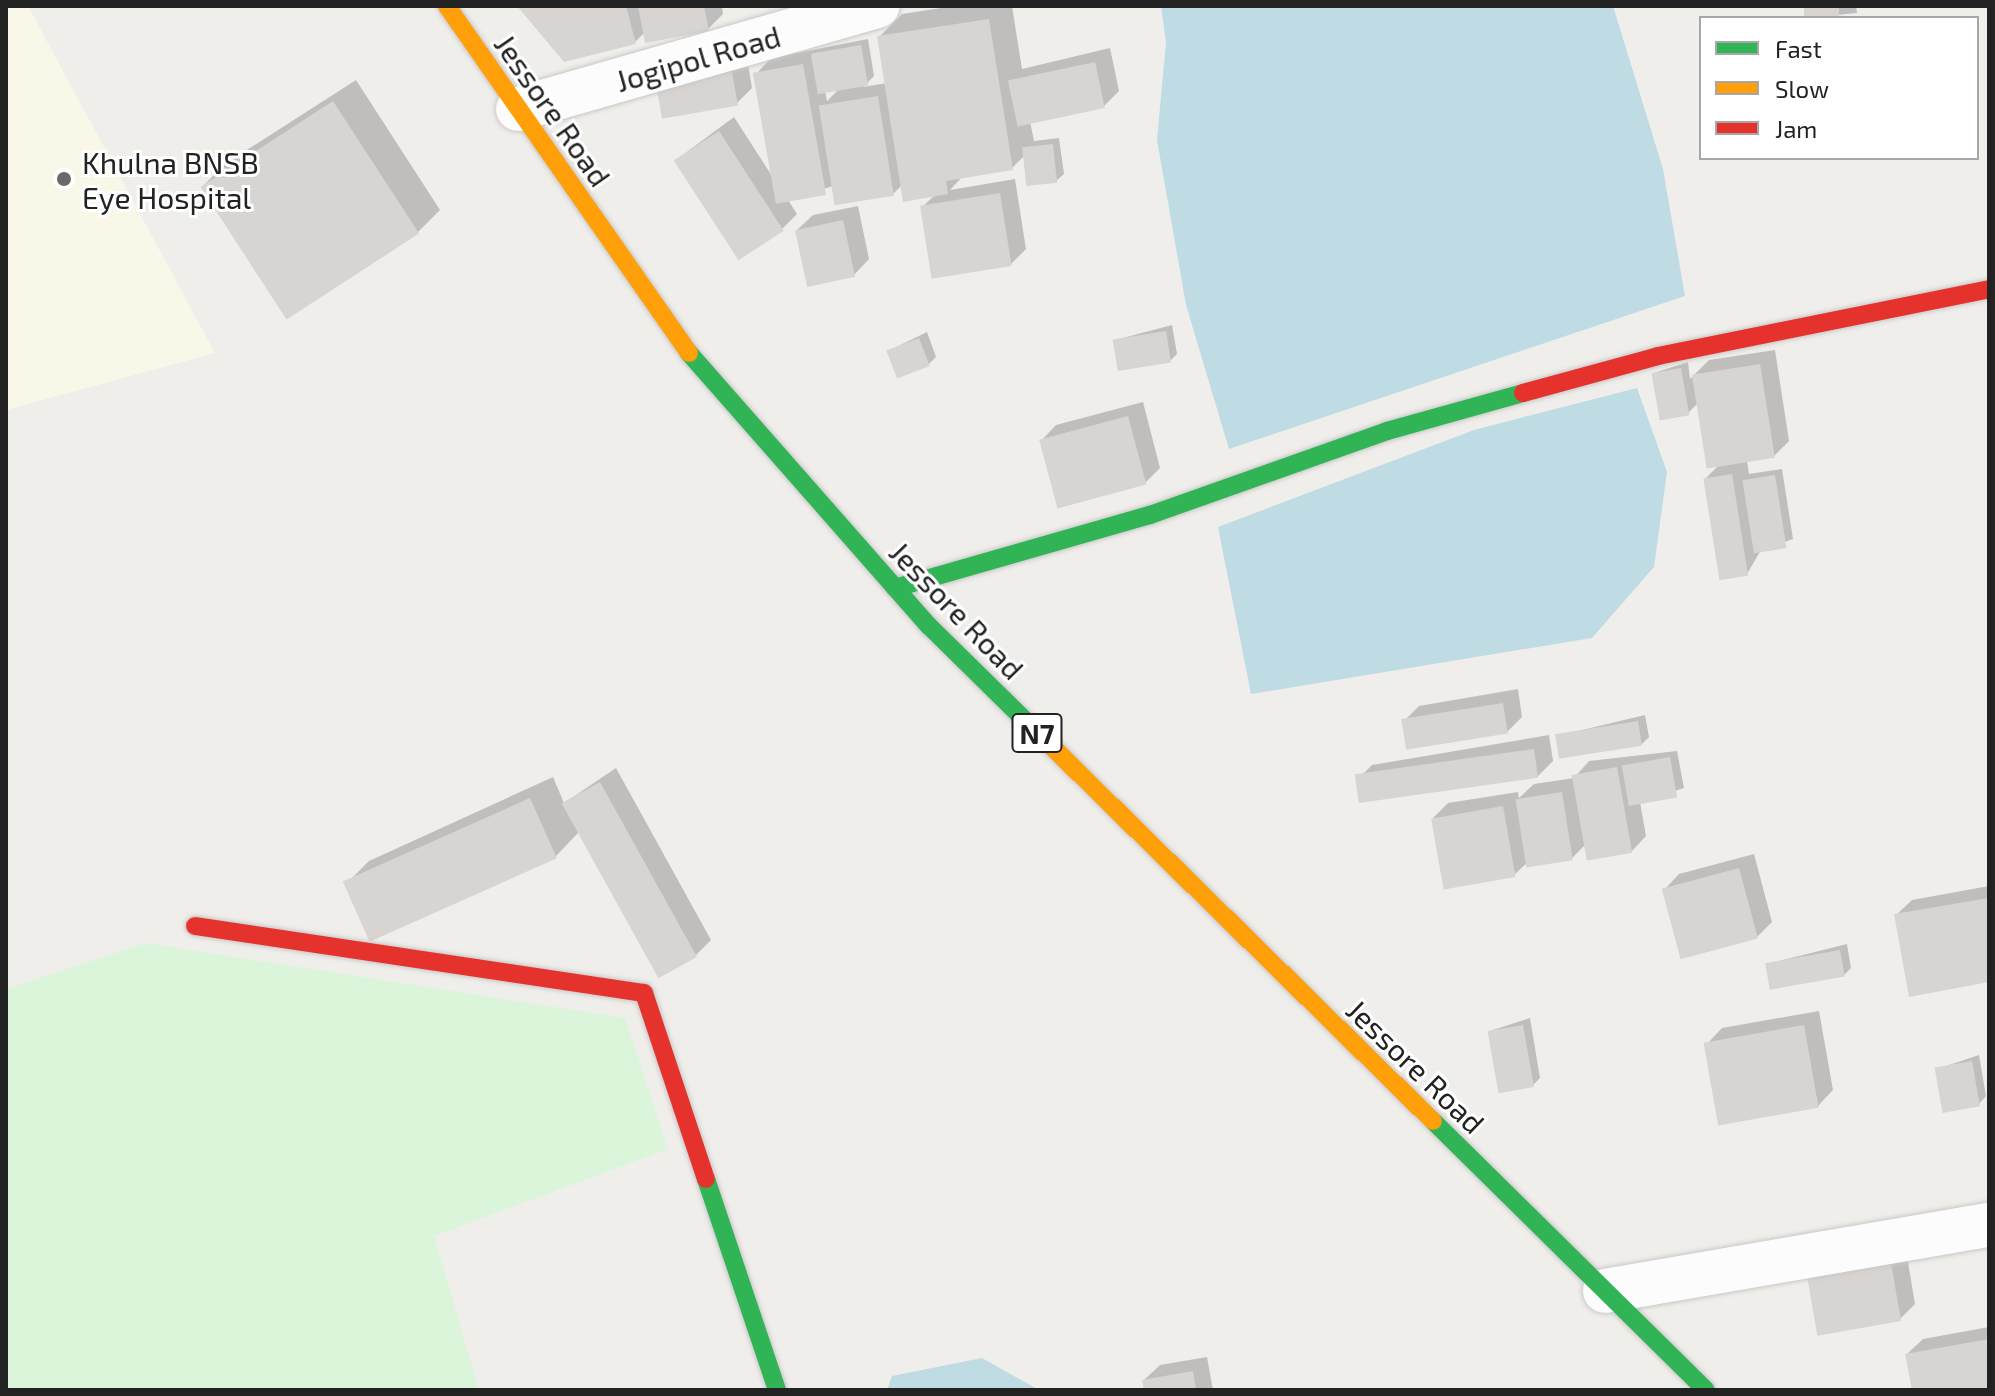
<!DOCTYPE html>
<html>
<head>
<meta charset="utf-8">
<style>
  body { margin:0 }
  #map { position:relative; width:1995px; height:1396px; overflow:hidden; background:#f0eeeb; font-family:"Exo 2",sans-serif }
  div>[style] { position:absolute }
  .education>* { inset:0; background:#f8f7e8 }
  .park>* { inset:0; background:#daf5da }
  .water>* { inset:0; background:#bfdbe3 }
  .shadow>* { inset:0; background:#0003 }
  .building>* { inset:0; background:#d7d4d2; transform-origin:0 0 }
  .roads { filter:drop-shadow(0 0 2px #c9c8c7) drop-shadow(0 0 2px #c9c8c7) }
  .street>* { height:44px; margin:-22px; padding:0 22px; transform-origin:22px; border-radius:22px; background:#fdfcfc }
  .fast>* { height:18px; margin:-9px; padding:0 9px; transform-origin:9px; border-radius:9px; background:#30b455 }
  .slow>* { height:18px; margin:-9px; padding:0 9px; transform-origin:9px; border-radius:9px; background:#ff9f0a }
  .jam>* { height:18px; margin:-9px; padding:0 9px; transform-origin:9px; border-radius:9px; background:#e5322d }
  .dots>* { width:22px; height:22px; translate:-50% -50%; box-sizing:border-box; border:4px solid #fff; border-radius:50% }
  span { translate:-50% -50%; white-space:nowrap; text-align:center; line-height:1.15; -webkit-text-stroke:6px #fff; paint-order:stroke }
  .shield-label span { padding:2px 6px; background:#fff; border:2px solid; border-radius:6px; -webkit-text-stroke-width:0 }
  .shield-label { font-size:28px; color:#222; font-weight:700 }
  .street-label { font-size:30px; color:#222 }
  .poi-label { font-size:30px; color:#222 }
  .left { translate:0 -50%; text-align:left }
  .frame { position:absolute; inset:0; border:8px solid #222; pointer-events:none }
  .legend { position:absolute; left:1699px; top:16px; width:280px; height:144px; box-sizing:border-box; background:#fff; border:2px solid #a7a7a7; margin:0; padding:10px 14px; list-style:none; font-size:24px; color:#222 }
  .legend li { display:flex; align-items:center; gap:16px; height:40px }
  .legend b { width:40px; border:2px solid #a7a7a7 }
</style>
</head>
<body>
<div id="map">
  <div class="education">
    <div style="clip-path:polygon(6px 6px,28px 6px,215px 353px,6px 410px)"></div>
  </div>
  <div class="park">
    <div style="clip-path:polygon(146px 943px,625px 1018px,668px 1149px,434px 1236px,479px 1390px,6px 1390px,6px 989px)"></div>
  </div>
  <div class="water">
    <div style="clip-path:polygon(1161px 6px,1613px 6px,1663px 169px,1685px 296px,1229px 449px,1186px 305px,1157px 140px,1166px 42px)"></div>
    <div style="clip-path:polygon(1637px 388px,1667px 472px,1654px 567px,1592px 638px,1251px 694px,1218px 527px,1474px 430px)"></div>
    <div style="clip-path:polygon(982px 1358px,1039px 1390px,887px 1390px,892px 1376px)"></div>
  </div>
  <div class="shadow">
    <div style="clip-path:polygon(520px 6px,722px 6px,723px 14px,708px 29px,645px 32px,635px 42px)"></div>
    <div style="clip-path:polygon(evenodd,954px 6px,1012px 6px,1022px 69px,1110px 48px,1119px 91px,1104px 106px,1030px 121px,1034px 141px,1059px 138px,1064px 174px,1056px 181px,1025px 155px,1012px 168px,963px 176px,950px 190px,1015px 179px,1026px 249px,1010px 265px,922px 207px,935px 195px,902px 185px,893px 194px,833px 186px,788px 200px,797px 214px,782px 229px,676px 160px,734px 117px,774px 179px,756px 74px,771px 58px,868px 39px,874px 76px,863px 87px,887px 83px,879px 37px,902px 14px,954px 6px,840px 88px,827px 101px,825px 90px,840px 88px)"></div>
    <div style="clip-path:polygon(1806px 6px,1856px 6px,1857px 13px,1807px 18px)"></div>
    <div style="clip-path:polygon(747px 58px,752px 88px,737px 103px,658px 86px)"></div>
    <div style="clip-path:polygon(356px 80px,440px 210px,418px 232px,203px 186px,225px 164px)"></div>
    <div style="clip-path:polygon(858px 206px,869px 259px,854px 275px,797px 230px,813px 215px)"></div>
    <div style="clip-path:polygon(1172px 325px,1177px 354px,1170px 361px,1115px 340px)"></div>
    <div style="clip-path:polygon(927px 332px,936px 357px,929px 364px,888px 351px)"></div>
    <div style="clip-path:polygon(1775px 350px,1789px 441px,1774px 456px,1747px 461px,1749px 474px,1782px 469px,1793px 539px,1761px 550px,1747px 574px,1705px 479px,1719px 465px,1698px 403px,1688px 413px,1654px 373px,1688px 362px,1690px 379px,1709px 360px)"></div>
    <div style="clip-path:polygon(1143px 402px,1160px 468px,1145px 483px,1041px 441px,1056px 425px)"></div>
    <div style="clip-path:polygon(1518px 689px,1522px 717px,1507px 732px,1404px 721px,1419px 706px)"></div>
    <div style="clip-path:polygon(1645px 715px,1649px 737px,1642px 744px,1557px 736px)"></div>
    <div style="clip-path:polygon(1549px 735px,1553px 761px,1538px 776px,1357px 780px,1372px 765px)"></div>
    <div style="clip-path:polygon(1677px 751px,1684px 788px,1640px 802px,1646px 836px,1631px 852px,1586px 844px,1572px 858px,1529px 861px,1514px 875px,1433px 818px,1448px 803px,1518px 792px,1519px 798px,1534px 784px,1574px 778px,1589px 761px)"></div>
    <div style="clip-path:polygon(616px 768px,711px 940px,696px 955px,579px 832px,556px 856px,347px 883px,369px 861px,553px 777px,564px 803px)"></div>
    <div style="clip-path:polygon(1754px 854px,1772px 922px,1757px 937px,1664px 890px,1679px 874px)"></div>
    <div style="clip-path:polygon(1989px 886px,1989px 980px,1896px 915px,1912px 900px)"></div>
    <div style="clip-path:polygon(1847px 944px,1851px 968px,1844px 975px,1767px 964px)"></div>
    <div style="clip-path:polygon(1819px 1011px,1833px 1090px,1818px 1106px,1707px 1044px,1722px 1028px)"></div>
    <div style="clip-path:polygon(1530px 1018px,1540px 1078px,1533px 1085px,1490px 1031px)"></div>
    <div style="clip-path:polygon(1979px 1055px,1986px 1096px,1979px 1104px,1937px 1069px)"></div>
    <div style="clip-path:polygon(1904px 1238px,1915px 1304px,1900px 1319px,1818px 1333px)"></div>
    <div style="clip-path:polygon(1989px 1327px,1989px 1390px,1914px 1390px,1907px 1354px,1923px 1339px)"></div>
    <div style="clip-path:polygon(1207px 1357px,1213px 1390px,1146px 1390px,1144px 1380px,1160px 1365px)"></div>
  </div>
  <div class="building">
    <div style="clip-path:polygon(517px 6px,626px 6px,636px 44px,564px 62px)"></div>
    <div style="clip-path:polygon(638px 6px,704px 6px,709px 31px,645px 43px)"></div>
    <div style="left:1804px;top:6px;width:35px;height:12px"></div>
    <div style="clip-path:polygon(989px 19px,1013px 170px,946px 181px,948px 194px,903px 202px,877px 36px)"></div>
    <div style="left:861px;top:45px;width:41px;height:51px;rotate:80deg"></div>
    <div style="left:1095px;top:62px;width:47px;height:89px;rotate:78deg"></div>
    <div style="left:803px;top:64px;width:133px;height:51px;rotate:80deg"></div>
    <div style="left:732px;top:72px;width:34px;height:77px;rotate:80deg"></div>
    <div style="left:878px;top:96px;width:101px;height:60px;rotate:81deg"></div>
    <div style="left:333px;top:101px;width:158px;height:158px;rotate:57deg"></div>
    <div style="left:719px;top:131px;width:119px;height:54px;rotate:57deg"></div>
    <div style="left:1053px;top:144px;width:39px;height:31px;rotate:84deg"></div>
    <div style="left:1000px;top:193px;width:74px;height:81px;rotate:81deg"></div>
    <div style="left:843px;top:220px;width:58px;height:49px;rotate:78deg"></div>
    <div style="left:1166px;top:331px;width:32px;height:54px;rotate:81deg"></div>
    <div style="left:919px;top:338px;width:30px;height:35px;rotate:69deg"></div>
    <div style="left:1760px;top:364px;width:95px;height:69px;rotate:81deg"></div>
    <div style="left:1681px;top:368px;width:48px;height:30px;rotate:80deg"></div>
    <div style="left:1128px;top:416px;width:71px;height:92px;rotate:75deg"></div>
    <div style="left:1732px;top:474px;width:103px;height:29px;rotate:81deg"></div>
    <div style="left:1775px;top:475px;width:74px;height:33px;rotate:81deg"></div>
    <div style="left:1503px;top:703px;width:31px;height:103px;rotate:81deg"></div>
    <div style="left:1638px;top:721px;width:25px;height:84px;rotate:81deg"></div>
    <div style="left:1534px;top:749px;width:29px;height:181px;rotate:82deg"></div>
    <div style="left:1670px;top:757px;width:41px;height:49px;rotate:80deg"></div>
    <div style="left:1617px;top:767px;width:87px;height:46px;rotate:80deg"></div>
    <div style="left:600px;top:782px;width:200px;height:44px;rotate:61deg"></div>
    <div style="left:1562px;top:792px;width:69px;height:47px;rotate:81deg"></div>
    <div style="left:530px;top:798px;width:66px;height:205px;rotate:66deg"></div>
    <div style="left:1503px;top:806px;width:72px;height:73px;rotate:80deg"></div>
    <div style="left:1739px;top:868px;width:73px;height:80px;rotate:75deg"></div>
    <div style="clip-path:polygon(1989px 898px,1989px 982px,1909px 997px,1894px 914px)"></div>
    <div style="left:1840px;top:950px;width:27px;height:76px;rotate:80deg"></div>
    <div style="left:1523px;top:1025px;width:63px;height:36px;rotate:80deg"></div>
    <div style="left:1804px;top:1025px;width:84px;height:102px;rotate:80deg"></div>
    <div style="left:1972px;top:1061px;width:46px;height:38px;rotate:80deg"></div>
    <div style="left:1889px;top:1252px;width:70px;height:85px;rotate:80deg"></div>
    <div style="clip-path:polygon(1989px 1339px,1989px 1390px,1912px 1390px,1905px 1354px)"></div>
    <div style="clip-path:polygon(1193px 1371px,1196px 1390px,1144px 1390px,1142px 1380px)"></div>
  </div>
  <div class="roads">
    <div class="street">
      <div style="left:518px;top:109px;width:374px;rotate:-16deg"></div>
      <div style="left:1605px;top:1291px;width:390px;rotate:-9.8deg"></div>
    </div>
    <div class="fast">
      <div style="left:689px;top:353px;width:363px;rotate:48.7deg"></div>
      <div style="left:929px;top:626px;width:154px;rotate:44.5deg"></div>
      <div style="left:895px;top:588px;width:265px;rotate:-16deg"></div>
      <div style="left:1150px;top:515px;width:251px;rotate:-19.5deg"></div>
      <div style="left:1387px;top:431px;width:141px;rotate:-15.6deg"></div>
      <div style="left:1433px;top:1121px;width:383px;rotate:44.6deg"></div>
      <div style="left:706px;top:1179px;width:223px;rotate:71.4deg"></div>
    </div>
    <div class="slow">
      <div style="left:447px;top:6px;width:423px;rotate:55.1deg"></div>
      <div style="left:1039px;top:734px;width:552px;rotate:44.49deg"></div>
    </div>
    <div class="jam">
      <div style="left:1523px;top:393px;width:140px;rotate:-15.3deg"></div>
      <div style="left:1658px;top:356px;width:338px;rotate:-11.4deg"></div>
      <div style="left:195px;top:926px;width:454px;rotate:8.5deg"></div>
      <div style="left:644px;top:993px;width:196px;rotate:71.6deg"></div>
    </div>
  </div>
  <div class="dots">
    <div style="left:64px;top:179px;background:#6a6968"></div>
  </div>
  <div class="shield-label">
    <span style="left:1037px;top:733px">N7</span>
  </div>
  <div class="street-label">
    <span style="left:698px;top:58px;rotate:-16deg">Jogipol Road</span>
    <span style="left:553px;top:110px;rotate:55deg">Jessore Road</span>
    <span style="left:957px;top:610px;rotate:46deg">Jessore Road</span>
    <span style="left:1416px;top:1066px;rotate:44deg">Jessore Road</span>
  </div>
  <div class="poi-label">
    <span class="left" style="left:82px;top:179px">Khulna BNSB<br>Eye Hospital</span>
  </div>
  <div class="frame"></div>
  <ul class="legend">
  <li><b style="height:10px;background:#30b455"></b>Fast</li>
  <li><b style="height:10px;background:#ff9f0a"></b>Slow</li>
  <li><b style="height:10px;background:#e5322d"></b>Jam</li>
  </ul>
</div>
</body>
</html>
